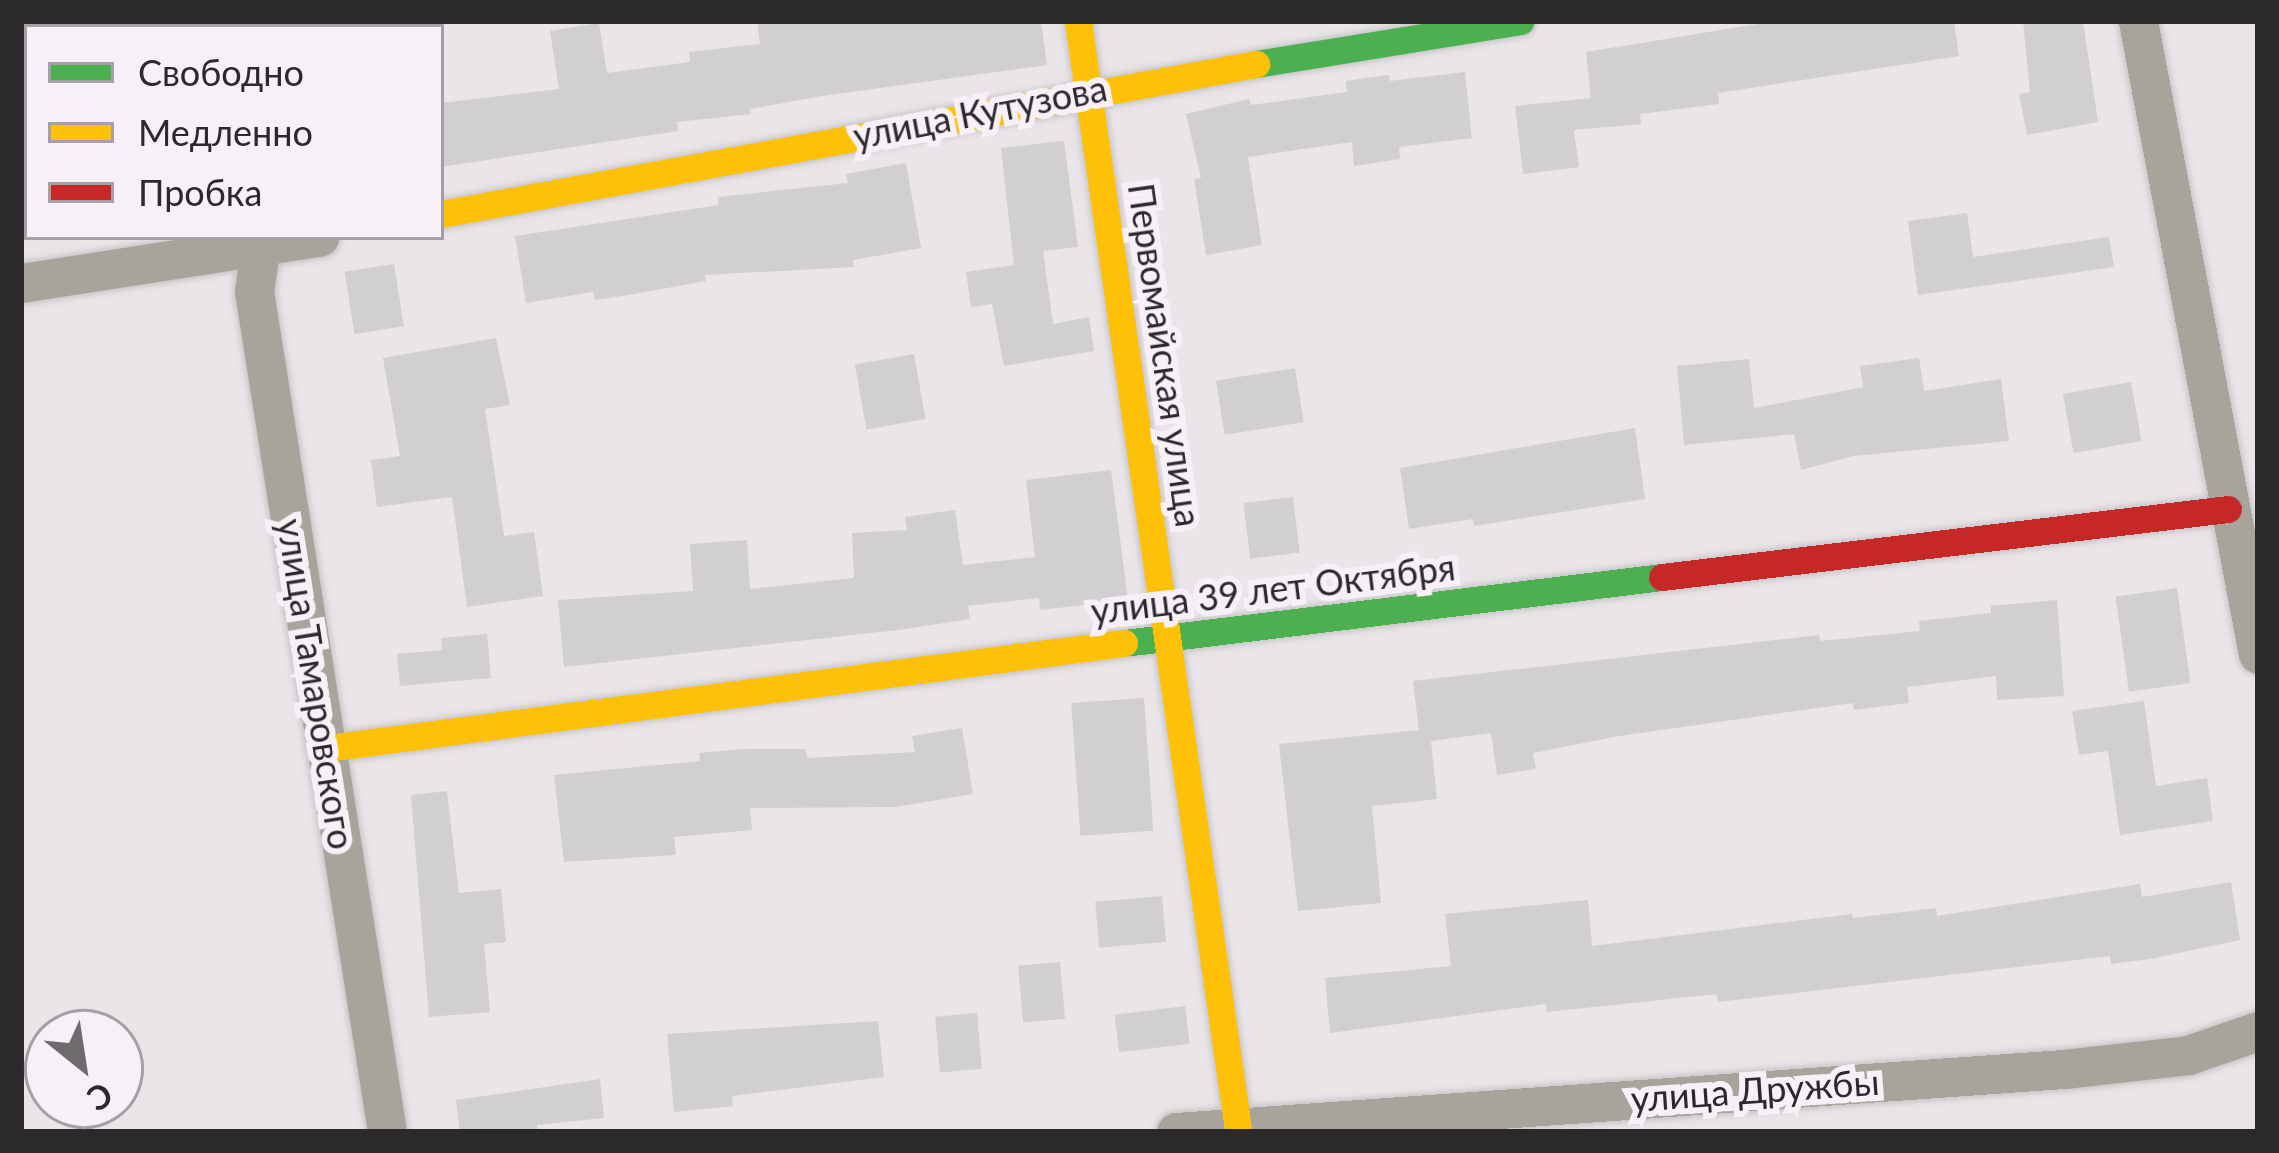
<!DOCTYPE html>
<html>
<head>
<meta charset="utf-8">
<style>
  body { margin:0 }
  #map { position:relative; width:2279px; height:1153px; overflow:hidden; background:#e9e5e9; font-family:Lato,sans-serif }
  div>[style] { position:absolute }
  .building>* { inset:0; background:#d1cfd1; transform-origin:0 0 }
  .roads { filter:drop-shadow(0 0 3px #c6c4c6) drop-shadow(0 0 3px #c6c4c6) }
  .street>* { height:39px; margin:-19.5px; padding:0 19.5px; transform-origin:19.5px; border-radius:19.5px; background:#a8a49b }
  .fast>* { height:27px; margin:-13.5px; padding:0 13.5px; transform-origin:13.5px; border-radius:13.5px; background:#4caf50 }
  .slow>* { height:27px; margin:-13.5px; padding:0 13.5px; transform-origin:13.5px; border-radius:13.5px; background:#ffc107 }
  .jam>* { height:27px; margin:-13.5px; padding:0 13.5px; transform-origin:13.5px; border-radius:13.5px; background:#c62828 }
  span { translate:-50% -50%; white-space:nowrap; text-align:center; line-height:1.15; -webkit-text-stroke:12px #f8f0f7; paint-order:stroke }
  .street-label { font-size:36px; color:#2b292b }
  .frame { position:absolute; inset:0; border:24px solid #2b292b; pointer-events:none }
  .legend { position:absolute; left:24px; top:24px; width:420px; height:216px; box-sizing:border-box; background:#f8f0f7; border:3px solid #a6a0a5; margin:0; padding:15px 21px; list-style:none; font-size:36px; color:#2b292b }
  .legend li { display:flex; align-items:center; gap:24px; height:60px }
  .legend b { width:60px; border:3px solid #a6a0a5 }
  .north { position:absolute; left:24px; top:1009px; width:120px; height:120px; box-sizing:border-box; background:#f8f0f7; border:3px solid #a6a0a5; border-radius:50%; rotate:150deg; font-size:33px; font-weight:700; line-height:48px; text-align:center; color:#2b292b }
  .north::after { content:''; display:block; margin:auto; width:42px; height:54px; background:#6e6b6e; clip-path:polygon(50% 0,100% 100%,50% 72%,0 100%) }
</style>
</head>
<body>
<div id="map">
  <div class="building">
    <div style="clip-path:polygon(757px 21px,1041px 21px,1047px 65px,822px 96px,750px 109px,751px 114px,677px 122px,678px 131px,441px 167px,441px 103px,559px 89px,550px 31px,599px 23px,607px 73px,690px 62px,689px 52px,760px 44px)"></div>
    <div style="clip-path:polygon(1776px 21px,1954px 21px,1959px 56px,1718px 93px,1719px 104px,1640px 114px,1641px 124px,1574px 130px,1579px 167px,1523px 174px,1515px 106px,1591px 98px,1586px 52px)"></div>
    <div style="clip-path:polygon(2023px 21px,2083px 21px,2098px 122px,2027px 135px,2019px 94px,2030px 92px)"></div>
    <div style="clip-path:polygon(1465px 72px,1472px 138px,1399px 147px,1400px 159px,1354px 166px,1352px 142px,1248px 157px,1262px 245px,1206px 255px,1194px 179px,1201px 178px,1186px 114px,1249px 99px,1251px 105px,1347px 92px,1346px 81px,1380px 76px,1389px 75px,1390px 81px)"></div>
    <div style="clip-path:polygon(1064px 141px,1078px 247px,1043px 251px,1053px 324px,1089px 317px,1094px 351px,1004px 366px,992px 304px,971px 307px,966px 272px,1014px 265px,1001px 148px)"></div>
    <div style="clip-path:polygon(906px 163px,921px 248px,853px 260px,854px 267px,705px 275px,706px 281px,623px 296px,595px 300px,593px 292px,526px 303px,515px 236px,719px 205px,718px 197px,848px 183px,846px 174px)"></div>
    <div style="clip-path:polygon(1967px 213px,1973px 257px,2109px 237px,2114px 267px,1918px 295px,1908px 221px)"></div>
    <div style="left:394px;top:264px;width:63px;height:50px;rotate:81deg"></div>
    <div style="clip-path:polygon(496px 338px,510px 405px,485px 409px,504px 536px,534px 532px,543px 596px,467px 607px,452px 497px,377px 507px,371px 460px,400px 456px,383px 358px)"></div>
    <div style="left:914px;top:354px;width:66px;height:60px;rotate:80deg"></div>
    <div style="clip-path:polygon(1919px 358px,1924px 391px,2001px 379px,2009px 441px,1853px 456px,1801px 470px,1794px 434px,1684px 445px,1677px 366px,1749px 359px,1754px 408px,1863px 387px,1860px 366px)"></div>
    <div style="left:1295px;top:368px;width:55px;height:80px;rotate:81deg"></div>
    <div style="left:2131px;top:382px;width:60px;height:69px;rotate:80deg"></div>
    <div style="clip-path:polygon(1635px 428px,1645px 499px,1474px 526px,1473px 519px,1409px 529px,1400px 468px)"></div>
    <div style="clip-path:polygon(1111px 470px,1128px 600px,1040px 610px,1039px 598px,968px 606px,970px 619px,898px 630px,564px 667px,558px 600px,693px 591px,690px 544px,747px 540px,750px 589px,854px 578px,852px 533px,907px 530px,905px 517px,955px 510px,963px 565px,1035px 557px,1026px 480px)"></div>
    <div style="left:1293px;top:497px;width:56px;height:50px;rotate:83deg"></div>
    <div style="left:2177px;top:588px;width:96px;height:62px;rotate:82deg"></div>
    <div style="clip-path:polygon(2057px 600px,2064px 696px,1997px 700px,1996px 676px,1907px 687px,1909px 703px,1854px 710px,1853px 703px,1619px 736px,1533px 753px,1536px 769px,1497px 775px,1491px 733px,1431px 741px,1437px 799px,1372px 806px,1381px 903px,1298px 911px,1279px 744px,1419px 730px,1413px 681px,1819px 635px,1820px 641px,1920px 631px,1919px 621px,1991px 613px,1991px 606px)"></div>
    <div style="clip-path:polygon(487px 634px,491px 678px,400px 686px,397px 654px,442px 650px,441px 638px)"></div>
    <div style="left:1144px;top:698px;width:133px;height:73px;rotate:86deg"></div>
    <div style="clip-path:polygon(2144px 701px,2156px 786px,2207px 778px,2213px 821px,2120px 835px,2108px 751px,2079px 755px,2072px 711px)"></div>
    <div style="clip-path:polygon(962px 728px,973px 794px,896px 807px,750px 808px,752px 830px,674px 837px,676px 855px,564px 862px,554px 775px,700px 761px,699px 753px,745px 749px,806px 749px,807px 758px,915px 752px,912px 736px)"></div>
    <div style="clip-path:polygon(447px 791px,459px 893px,501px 889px,506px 942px,484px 944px,490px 1012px,429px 1017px,411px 795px)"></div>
    <div style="clip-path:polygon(2231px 882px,2240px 940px,2150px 959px,2111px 964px,2110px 956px,1718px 1002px,1717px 994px,1547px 1012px,1546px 1004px,1330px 1033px,1325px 978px,1451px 966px,1445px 914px,1588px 900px,1592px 946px,1852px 914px,1853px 918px,1936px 908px,1937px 916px,2140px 884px,2142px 897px)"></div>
    <div style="left:1162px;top:896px;width:46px;height:67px;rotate:85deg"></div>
    <div style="left:1060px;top:962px;width:57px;height:42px;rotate:85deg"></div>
    <div style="left:1185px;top:1006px;width:38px;height:71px;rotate:83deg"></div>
    <div style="left:977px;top:1013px;width:56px;height:42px;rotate:85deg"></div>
    <div style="clip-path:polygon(878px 1021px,884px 1077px,732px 1096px,733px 1106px,674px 1112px,667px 1034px)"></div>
    <div style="clip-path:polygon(600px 1079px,604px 1118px,537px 1125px,538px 1132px,460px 1132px,456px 1100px)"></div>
  </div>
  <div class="roads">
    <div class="street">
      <div style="left:234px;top:21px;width:6px;rotate:81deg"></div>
      <div style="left:2138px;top:21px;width:644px;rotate:79.27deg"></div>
      <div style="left:262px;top:237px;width:55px;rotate:98.4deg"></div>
      <div style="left:254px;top:291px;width:851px;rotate:81.01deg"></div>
      <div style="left:21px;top:283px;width:302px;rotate:-8.8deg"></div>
      <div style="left:1176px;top:1132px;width:890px;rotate:-4.06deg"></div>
      <div style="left:2064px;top:1069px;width:125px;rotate:-6.4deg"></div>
      <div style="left:2188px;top:1055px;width:74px;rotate:-18.9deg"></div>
    </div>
    <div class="fast">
      <div style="left:1256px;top:64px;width:268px;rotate:-9.2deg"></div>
      <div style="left:1124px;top:643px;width:542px;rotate:-6.99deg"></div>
    </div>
    <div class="slow">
      <div style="left:1078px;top:21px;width:1119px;rotate:81.78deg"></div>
      <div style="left:441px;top:214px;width:829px;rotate:-10.43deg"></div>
      <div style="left:327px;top:748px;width:804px;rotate:-7.51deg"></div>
    </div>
    <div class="jam">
      <div style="left:1662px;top:577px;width:570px;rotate:-6.85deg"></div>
    </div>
  </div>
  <div class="street-label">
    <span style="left:980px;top:112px;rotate:-11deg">улица Кутузова</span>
    <span style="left:1165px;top:355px;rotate:82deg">Первомайская улица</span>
    <span style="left:1273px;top:589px;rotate:-7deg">улица 39 лет Октября</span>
    <span style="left:316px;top:684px;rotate:81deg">улица Тамаровского</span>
    <span style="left:1755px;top:1090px;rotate:-4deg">улица Дружбы</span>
  </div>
  <div class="frame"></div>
  <ul class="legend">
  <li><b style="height:15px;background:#4caf50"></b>Свободно</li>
  <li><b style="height:15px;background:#ffc107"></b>Медленно</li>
  <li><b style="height:15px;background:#c62828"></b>Пробка</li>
  </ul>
  <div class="north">С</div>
</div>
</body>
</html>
